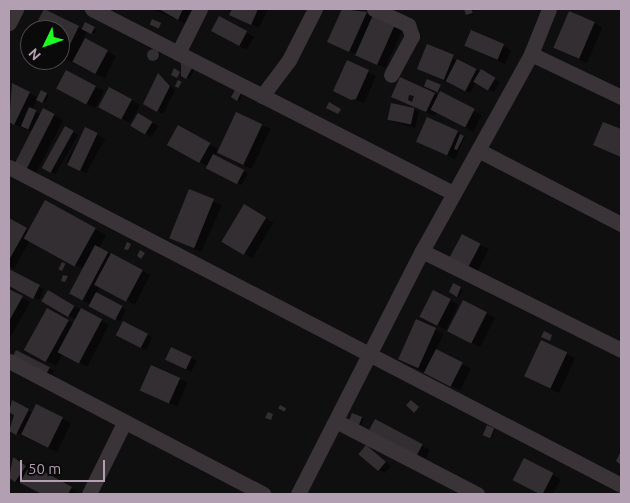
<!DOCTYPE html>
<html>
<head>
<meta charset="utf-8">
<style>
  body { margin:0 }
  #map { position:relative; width:630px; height:503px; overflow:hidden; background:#100f10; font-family:Ubuntu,sans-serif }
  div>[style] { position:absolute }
  .shadow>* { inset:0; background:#0007; transform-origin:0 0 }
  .building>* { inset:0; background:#322e31; transform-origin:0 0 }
  .round { border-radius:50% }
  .minor>* { height:15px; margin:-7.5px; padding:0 7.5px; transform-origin:7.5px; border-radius:7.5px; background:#3a3439 }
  span { translate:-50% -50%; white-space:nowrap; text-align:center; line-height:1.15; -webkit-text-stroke:4px #0b0a0b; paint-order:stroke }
  .frame { position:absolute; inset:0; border:10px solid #b29fb1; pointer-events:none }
  .north { position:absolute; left:20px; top:20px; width:50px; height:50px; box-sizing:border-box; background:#0b0a0b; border:1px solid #4e464d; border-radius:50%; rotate:228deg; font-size:14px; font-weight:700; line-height:20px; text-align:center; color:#b29fb1 }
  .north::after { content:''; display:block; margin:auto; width:18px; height:22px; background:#1bfc20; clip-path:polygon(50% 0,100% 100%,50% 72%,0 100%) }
  .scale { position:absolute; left:20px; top:460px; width:85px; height:22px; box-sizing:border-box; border:2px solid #b29fb1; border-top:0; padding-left:6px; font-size:15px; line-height:18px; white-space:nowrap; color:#b29fb1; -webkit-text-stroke:4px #0b0a0b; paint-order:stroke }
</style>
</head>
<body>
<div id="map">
  <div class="shadow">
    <div style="clip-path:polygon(153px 9px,193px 9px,186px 24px)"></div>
    <div style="clip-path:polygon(233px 9px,268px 9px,259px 28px,231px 14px)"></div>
    <div style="clip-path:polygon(344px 9px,358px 9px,402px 31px,385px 68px,329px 41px)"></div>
    <div style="clip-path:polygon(465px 9px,472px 9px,474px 14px,469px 16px)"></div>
    <div style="clip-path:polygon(45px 10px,82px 29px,85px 24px,97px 30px,94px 34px,87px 31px,83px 39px,116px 56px,105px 78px,60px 57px,60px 30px,35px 30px)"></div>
    <div style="left:220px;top:18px;width:39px;height:15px;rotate:29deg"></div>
    <div style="clip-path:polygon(594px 23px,602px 28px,587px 63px,555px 48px)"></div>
    <div style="clip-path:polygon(428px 46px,500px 82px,494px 92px,476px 82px,470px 93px,418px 69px)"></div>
    <div style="clip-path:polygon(466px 46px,503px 46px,511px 50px,505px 64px)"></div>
    <div style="clip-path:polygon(151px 50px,161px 53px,157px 62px,149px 54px)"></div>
    <div style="clip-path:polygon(348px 62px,376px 76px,364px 103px,343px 95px)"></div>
    <div style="clip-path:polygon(182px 64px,194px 70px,189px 79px,180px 68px)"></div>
    <div style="clip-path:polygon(67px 72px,104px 91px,95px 108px,66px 93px)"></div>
    <div style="clip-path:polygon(159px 75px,175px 90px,163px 114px,144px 104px)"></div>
    <div style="clip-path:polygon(evenodd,400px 79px,439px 96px,441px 92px,428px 87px,440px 86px,440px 92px,482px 115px,473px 132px,437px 112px,435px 116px,401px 101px,400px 79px,409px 93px,416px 95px,413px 103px,406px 101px,409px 93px)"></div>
    <div style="clip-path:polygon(12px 84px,39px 98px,42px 92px,49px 95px,45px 103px,37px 99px,32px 110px,41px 115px,44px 110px,63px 120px,35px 175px,16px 165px,32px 132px,9px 122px)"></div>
    <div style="clip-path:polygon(110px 89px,140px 105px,130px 123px,109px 112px)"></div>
    <div style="clip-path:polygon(235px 91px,242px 95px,240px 101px,232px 97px)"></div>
    <div style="clip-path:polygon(414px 109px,419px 112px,415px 128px,388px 120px)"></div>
    <div style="left:236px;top:113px;width:38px;height:44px;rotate:25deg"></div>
    <div style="left:139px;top:115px;width:22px;height:13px;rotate:30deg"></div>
    <div style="clip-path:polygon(178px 127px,218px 149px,214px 156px,248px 174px,241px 185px,168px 144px)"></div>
    <div style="left:66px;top:128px;width:14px;height:45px;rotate:30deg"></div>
    <div style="left:85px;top:128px;width:23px;height:39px;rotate:29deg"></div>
    <div style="clip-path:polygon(457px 132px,465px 137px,455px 159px,426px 146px)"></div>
    <div style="left:190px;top:191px;width:35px;height:51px;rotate:24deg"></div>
    <div style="left:245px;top:206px;width:33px;height:41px;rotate:31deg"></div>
    <div style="clip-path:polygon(9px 219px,30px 231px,95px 229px,106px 235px,99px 248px,150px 275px,135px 305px,100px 286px,96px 294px,126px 310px,120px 321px,71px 294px,84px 269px,30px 240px,14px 269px,9px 266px)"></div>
    <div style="clip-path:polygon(463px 236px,489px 249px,476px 274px,459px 264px)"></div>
    <div style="clip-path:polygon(9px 271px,44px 289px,39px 300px,9px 285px)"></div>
    <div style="left:454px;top:285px;width:10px;height:8px;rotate:29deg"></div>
    <div style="clip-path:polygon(9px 290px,30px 302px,9px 340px)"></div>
    <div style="clip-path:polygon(48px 292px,109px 325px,87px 367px,63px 353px,56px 366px,34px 355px,47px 310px,74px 324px,76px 320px,43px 301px)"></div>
    <div style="clip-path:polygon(450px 300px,458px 305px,446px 330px,429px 321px)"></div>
    <div style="clip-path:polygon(463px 301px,495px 318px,480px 347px,457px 335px)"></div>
    <div style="clip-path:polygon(435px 329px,443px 334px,436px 351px,471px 369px,460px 390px,408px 364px)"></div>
    <div style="clip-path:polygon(117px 335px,147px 335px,152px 338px,146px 350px)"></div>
    <div style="clip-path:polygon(542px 342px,575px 358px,559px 393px,534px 381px)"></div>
    <div style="clip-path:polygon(172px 348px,197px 361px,191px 372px,172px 363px)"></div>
    <div style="clip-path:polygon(19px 361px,49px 368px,54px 371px,51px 377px)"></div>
    <div style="left:152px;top:367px;width:39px;height:26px;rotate:24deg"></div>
    <div style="clip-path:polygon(9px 401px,33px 413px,36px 406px,71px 423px,57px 452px,9px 430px,15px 415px,9px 411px)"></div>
    <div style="left:353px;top:414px;width:12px;height:8px;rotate:24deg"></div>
    <div style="clip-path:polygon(375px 421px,430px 450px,426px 458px,379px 434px)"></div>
    <div style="clip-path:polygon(488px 426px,495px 430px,491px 439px,483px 435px)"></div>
    <div style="clip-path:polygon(366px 446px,391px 466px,385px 473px,380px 470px)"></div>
    <div style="clip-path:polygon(14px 459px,31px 466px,79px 493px,44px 494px,21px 484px,9px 476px)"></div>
    <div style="clip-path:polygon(525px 460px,561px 479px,553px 494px,541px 494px,523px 485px)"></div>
  </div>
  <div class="building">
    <div style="clip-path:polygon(44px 9px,79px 26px,63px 59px,60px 30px,33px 30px)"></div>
    <div style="clip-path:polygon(159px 9px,183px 9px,178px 20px)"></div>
    <div style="clip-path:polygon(232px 9px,258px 9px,251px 25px,229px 15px)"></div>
    <div style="clip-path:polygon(342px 9px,367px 12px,349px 52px,327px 42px)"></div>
    <div style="clip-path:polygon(464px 9px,471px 9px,473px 13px,466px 15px)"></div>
    <div style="left:569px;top:11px;width:28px;height:40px;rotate:23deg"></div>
    <div style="left:373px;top:15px;width:24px;height:44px;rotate:24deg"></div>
    <div style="left:219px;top:16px;width:32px;height:17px;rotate:28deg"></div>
    <div style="left:152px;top:19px;width:10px;height:6px;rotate:24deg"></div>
    <div style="left:85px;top:22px;width:11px;height:8px;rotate:27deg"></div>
    <div style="left:471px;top:30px;width:36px;height:17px;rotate:23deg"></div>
    <div style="left:85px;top:38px;width:26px;height:27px;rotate:28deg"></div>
    <div style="left:427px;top:44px;width:29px;height:27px;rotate:22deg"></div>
    <div class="round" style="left:147px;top:49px;width:12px;height:12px"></div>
    <div style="left:457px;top:59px;width:22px;height:25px;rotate:27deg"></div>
    <div style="clip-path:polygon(347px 60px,369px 70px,356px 99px,351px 100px,333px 91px)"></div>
    <div style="clip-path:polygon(181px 62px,192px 68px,186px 79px,181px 76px)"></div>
    <div style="clip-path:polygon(174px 68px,180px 72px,177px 78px,171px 75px)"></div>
    <div style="left:481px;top:69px;width:17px;height:15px;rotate:31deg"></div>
    <div style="left:66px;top:70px;width:34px;height:21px;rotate:28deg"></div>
    <div style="clip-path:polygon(158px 73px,170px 86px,157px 112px,143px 104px)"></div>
    <div style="clip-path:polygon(evenodd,400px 77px,435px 93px,426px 112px,391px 97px,400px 77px,409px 95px,414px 96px,412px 102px,408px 100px,409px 95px)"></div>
    <div style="left:427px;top:79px;width:15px;height:8px;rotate:23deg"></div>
    <div style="left:178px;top:80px;width:4px;height:7px;rotate:27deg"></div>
    <div style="clip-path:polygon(12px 83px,30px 92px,14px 125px,9px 122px)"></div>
    <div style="left:109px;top:87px;width:26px;height:23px;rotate:28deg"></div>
    <div style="left:41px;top:90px;width:7px;height:11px;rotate:27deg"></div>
    <div style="clip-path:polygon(235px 90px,241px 93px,237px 101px,231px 97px)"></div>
    <div style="left:440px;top:91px;width:39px;height:21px;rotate:27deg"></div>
    <div style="clip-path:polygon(329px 102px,341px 109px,338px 114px,326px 108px)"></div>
    <div style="left:391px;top:103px;width:24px;height:17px;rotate:12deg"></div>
    <div style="left:29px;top:107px;width:8px;height:21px;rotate:23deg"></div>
    <div style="left:43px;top:108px;width:13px;height:64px;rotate:27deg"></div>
    <div style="left:236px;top:112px;width:29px;height:45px;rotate:25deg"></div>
    <div style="left:138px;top:113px;width:17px;height:15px;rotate:31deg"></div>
    <div style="left:427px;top:117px;width:34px;height:27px;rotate:24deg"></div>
    <div style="clip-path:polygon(603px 122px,621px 129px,621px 157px,593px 145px)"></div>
    <div style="left:178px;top:125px;width:37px;height:23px;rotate:29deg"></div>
    <div style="left:65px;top:126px;width:10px;height:48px;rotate:29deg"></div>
    <div style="left:85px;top:127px;width:14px;height:42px;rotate:25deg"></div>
    <div style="clip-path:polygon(460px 134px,464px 136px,457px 150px,454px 149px)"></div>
    <div style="left:213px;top:154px;width:35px;height:16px;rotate:27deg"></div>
    <div style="left:189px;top:189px;width:27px;height:53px;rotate:22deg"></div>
    <div style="left:45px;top:200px;width:58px;height:44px;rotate:29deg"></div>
    <div style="left:244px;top:204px;width:26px;height:44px;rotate:31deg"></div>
    <div style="clip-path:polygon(9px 218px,27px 228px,9px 260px)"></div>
    <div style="left:462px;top:234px;width:21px;height:29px;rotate:28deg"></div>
    <div style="clip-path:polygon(127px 242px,131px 244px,128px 250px,124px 249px)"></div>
    <div style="left:95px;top:245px;width:15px;height:55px;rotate:28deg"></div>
    <div style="clip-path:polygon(140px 250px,145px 253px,141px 259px,137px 256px)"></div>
    <div style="left:111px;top:253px;width:36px;height:36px;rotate:28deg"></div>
    <div style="left:62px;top:262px;width:4px;height:8px;rotate:27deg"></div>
    <div style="clip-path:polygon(9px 269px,40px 285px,33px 299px,9px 286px)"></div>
    <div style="clip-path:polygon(63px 275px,68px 276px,65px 282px,61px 281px)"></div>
    <div style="clip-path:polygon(453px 283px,461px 287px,457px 297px,449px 292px)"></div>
    <div style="clip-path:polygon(9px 289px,23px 296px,9px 321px)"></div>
    <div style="left:48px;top:290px;width:31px;height:13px;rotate:31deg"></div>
    <div style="left:433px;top:290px;width:20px;height:30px;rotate:27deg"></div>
    <div style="left:96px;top:292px;width:30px;height:16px;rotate:28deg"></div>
    <div style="left:463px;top:300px;width:27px;height:35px;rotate:27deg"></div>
    <div style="left:47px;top:308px;width:25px;height:48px;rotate:29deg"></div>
    <div style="left:81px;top:308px;width:24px;height:50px;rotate:28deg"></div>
    <div style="left:416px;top:319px;width:22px;height:44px;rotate:24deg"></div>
    <div style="left:123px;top:321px;width:28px;height:16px;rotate:27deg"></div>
    <div style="clip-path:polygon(544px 331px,552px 335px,550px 341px,541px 337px)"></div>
    <div style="left:541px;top:340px;width:29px;height:40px;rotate:25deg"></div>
    <div style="left:171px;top:347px;width:23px;height:14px;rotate:25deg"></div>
    <div style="left:436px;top:349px;width:30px;height:27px;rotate:27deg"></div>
    <div style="left:16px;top:350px;width:38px;height:9px;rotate:27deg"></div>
    <div style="left:151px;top:365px;width:32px;height:28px;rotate:24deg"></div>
    <div style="clip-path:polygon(12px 400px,29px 409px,16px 435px,9px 431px,14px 415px,9px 412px)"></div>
    <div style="clip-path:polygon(411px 400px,419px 407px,414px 413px,406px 405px)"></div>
    <div style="left:36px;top:404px;width:30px;height:34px;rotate:26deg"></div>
    <div style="left:280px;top:405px;width:7px;height:4px;rotate:27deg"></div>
    <div style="clip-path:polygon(268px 412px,273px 414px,271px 420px,265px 418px)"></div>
    <div style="left:352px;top:413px;width:11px;height:10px;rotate:22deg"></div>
    <div style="left:375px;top:419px;width:54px;height:13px;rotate:28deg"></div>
    <div style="left:487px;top:425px;width:8px;height:11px;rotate:23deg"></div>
    <div style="left:366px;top:445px;width:26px;height:12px;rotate:40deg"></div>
    <div style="clip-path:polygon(621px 451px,621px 465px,616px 461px)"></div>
    <div style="clip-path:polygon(13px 457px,26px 466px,15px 482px,9px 478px)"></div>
    <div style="left:524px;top:458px;width:33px;height:25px;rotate:27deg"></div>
    <div style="clip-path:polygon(30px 464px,72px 487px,68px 494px,42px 494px,20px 483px)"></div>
  </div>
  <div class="minor">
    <div style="left:92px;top:9px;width:405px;rotate:27deg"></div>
    <div style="left:374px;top:9px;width:38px;rotate:25deg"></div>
    <div style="left:408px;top:25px;width:12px;rotate:70deg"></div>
    <div style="left:412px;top:36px;width:44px;rotate:118.3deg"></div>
    <div style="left:9px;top:23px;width:16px;rotate:-63deg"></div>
    <div style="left:178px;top:53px;width:49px;rotate:-63.4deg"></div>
    <div style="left:531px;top:54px;width:100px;rotate:25.5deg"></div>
    <div style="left:262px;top:96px;width:45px;rotate:-53.1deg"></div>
    <div style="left:289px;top:60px;width:57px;rotate:-63deg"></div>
    <div style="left:480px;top:151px;width:159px;rotate:27.4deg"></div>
    <div style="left:9px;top:167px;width:690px;rotate:27.46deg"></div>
    <div style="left:422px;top:251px;width:222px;rotate:26.4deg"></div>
    <div style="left:9px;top:361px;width:287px;rotate:27.6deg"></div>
    <div style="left:336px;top:421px;width:159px;rotate:27.4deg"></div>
    <div style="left:89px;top:494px;width:79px;rotate:-63.8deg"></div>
    <div style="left:298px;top:494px;width:273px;rotate:-63deg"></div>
    <div style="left:422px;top:251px;width:225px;rotate:-61deg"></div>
    <div style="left:531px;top:54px;width:48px;rotate:-68.2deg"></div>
  </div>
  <div class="frame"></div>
  <div class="north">N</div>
  <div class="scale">50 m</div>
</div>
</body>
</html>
